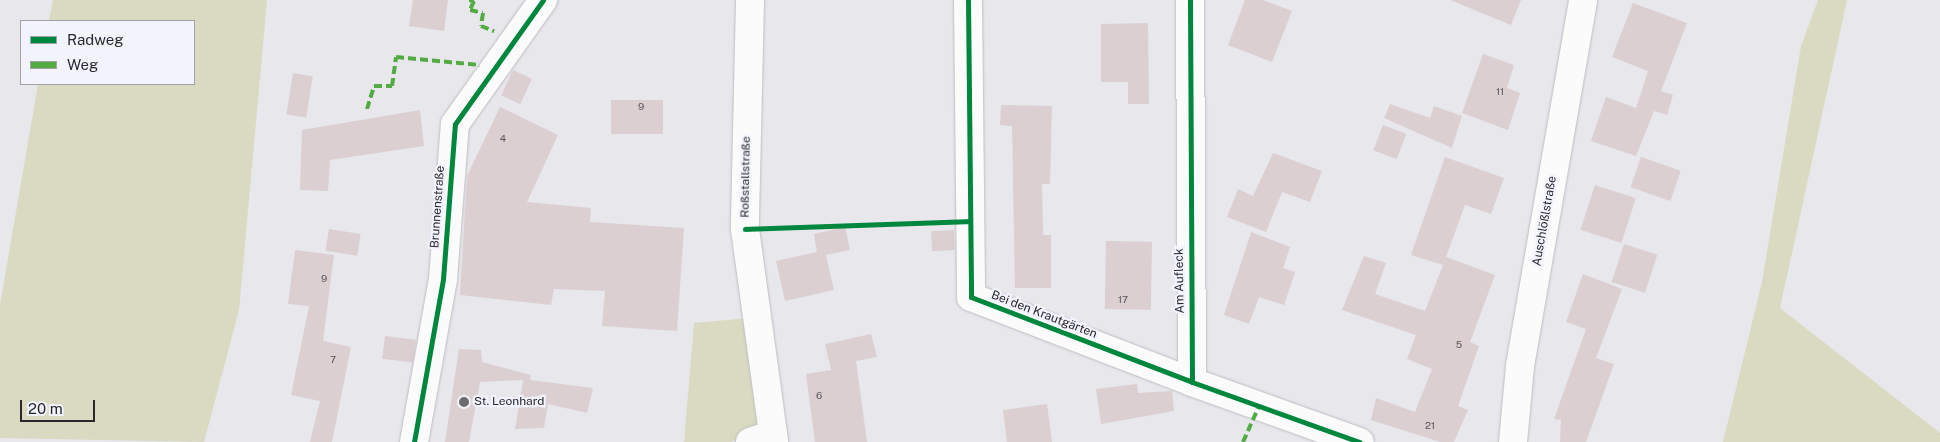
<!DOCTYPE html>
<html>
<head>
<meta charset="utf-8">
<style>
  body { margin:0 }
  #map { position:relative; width:1940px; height:442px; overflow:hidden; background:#e7e7ec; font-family:"Public Sans",sans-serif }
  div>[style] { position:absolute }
  .green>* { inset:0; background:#d9dac1 }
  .building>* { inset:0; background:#dbcfd1; transform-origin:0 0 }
  .roads { filter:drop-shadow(0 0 1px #bdbdc0) drop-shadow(0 0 1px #bdbdc0) }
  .minor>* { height:28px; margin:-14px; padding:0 14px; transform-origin:14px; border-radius:14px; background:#fbfbfc }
  .quiet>* { height:4px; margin-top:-2px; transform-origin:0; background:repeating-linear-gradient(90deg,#53ab44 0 8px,transparent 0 12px) }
  .cycleway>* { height:5px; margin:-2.5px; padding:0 2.5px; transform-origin:2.5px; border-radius:2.5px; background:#00873e }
  .dots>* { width:14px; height:14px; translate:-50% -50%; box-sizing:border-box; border:2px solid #f2f3fc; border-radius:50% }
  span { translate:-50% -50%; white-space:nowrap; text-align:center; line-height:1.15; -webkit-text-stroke:4.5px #f2f3fc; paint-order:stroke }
  .number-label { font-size:10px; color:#585558 }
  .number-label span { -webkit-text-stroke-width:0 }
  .street-label { font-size:12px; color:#29292c }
  .poi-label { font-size:12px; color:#29292c }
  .left { translate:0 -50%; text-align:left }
  .legend { position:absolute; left:20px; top:20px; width:175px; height:65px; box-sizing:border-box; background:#f2f3fc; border:1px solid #a2a2a9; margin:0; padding:6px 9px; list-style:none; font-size:15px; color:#29292c }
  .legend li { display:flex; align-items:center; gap:10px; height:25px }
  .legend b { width:25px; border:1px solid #a2a2a9 }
  .scale { position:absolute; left:20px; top:400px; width:75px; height:22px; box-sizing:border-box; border:2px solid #29292c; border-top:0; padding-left:6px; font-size:15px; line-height:18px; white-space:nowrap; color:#29292c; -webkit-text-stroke:4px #f2f3fc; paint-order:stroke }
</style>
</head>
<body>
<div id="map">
  <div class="green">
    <div style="clip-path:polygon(53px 0,267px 0,239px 310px,204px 442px,0 438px,0 305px,38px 84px,194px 84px,194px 21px,49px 21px)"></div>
    <div style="clip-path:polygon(1818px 0,1847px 0,1780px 308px,1940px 433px,1940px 442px,1723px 442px,1762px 282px,1801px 46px)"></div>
    <div style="clip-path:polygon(749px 318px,765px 430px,731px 442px,684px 442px,694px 323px)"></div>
  </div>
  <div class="building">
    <div style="clip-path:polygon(413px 0,448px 0,444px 31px,409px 26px)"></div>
    <div style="clip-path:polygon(1245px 0,1263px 0,1292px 11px,1272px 62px,1228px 45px)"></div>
    <div style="clip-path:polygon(1450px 0,1521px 0,1511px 25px)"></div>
    <div style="clip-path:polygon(1633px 3px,1687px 23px,1661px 91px,1673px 95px,1667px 115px,1654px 111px,1636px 156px,1591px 141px,1606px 97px,1636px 108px,1648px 71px,1612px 57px)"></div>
    <div style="clip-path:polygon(1148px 23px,1149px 104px,1128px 104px,1128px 82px,1101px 82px,1101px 24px)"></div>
    <div style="clip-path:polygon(1483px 54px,1514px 65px,1507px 88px,1520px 93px,1508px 130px,1462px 113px)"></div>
    <div style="left:513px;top:70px;width:21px;height:28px;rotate:25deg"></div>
    <div style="left:293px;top:73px;width:20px;height:42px;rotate:9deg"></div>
    <div style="left:611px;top:100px;width:52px;height:34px"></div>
    <div style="clip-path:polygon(1390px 104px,1430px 118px,1434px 106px,1462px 116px,1452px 148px,1384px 118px)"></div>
    <div style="clip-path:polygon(1001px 105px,1052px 106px,1050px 184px,1042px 184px,1043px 235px,1051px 235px,1051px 288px,1015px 288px,1012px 126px,1000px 125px)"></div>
    <div style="clip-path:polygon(500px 107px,558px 135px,527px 202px,591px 208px,590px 222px,684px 228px,677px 331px,602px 326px,605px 291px,554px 289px,551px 305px,460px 295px,467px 176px)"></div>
    <div style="clip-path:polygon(420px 110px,424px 146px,330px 160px,328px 191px,300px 190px,302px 130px)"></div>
    <div style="left:1383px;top:125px;width:25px;height:27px;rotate:21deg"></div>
    <div style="clip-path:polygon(1273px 153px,1322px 171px,1310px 202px,1282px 192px,1266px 232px,1227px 217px,1238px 189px,1253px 196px)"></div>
    <div style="clip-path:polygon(1445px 157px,1504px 178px,1491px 214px,1465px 205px,1446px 257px,1495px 275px,1470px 342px,1479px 346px,1458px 406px,1468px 410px,1454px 442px,1440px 442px,1371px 420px,1376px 398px,1415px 412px,1432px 369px,1407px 359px,1416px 335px,1342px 310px,1364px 256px,1386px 263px,1375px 294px,1425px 311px,1443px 265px,1411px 255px)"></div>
    <div style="left:1641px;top:157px;width:42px;height:32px;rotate:19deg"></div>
    <div style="left:1595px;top:185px;width:43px;height:47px;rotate:18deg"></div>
    <div style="clip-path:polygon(845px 227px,850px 250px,826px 255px,834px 290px,785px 301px,776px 261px,817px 252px,814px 234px)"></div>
    <div style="left:329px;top:229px;width:32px;height:22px;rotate:9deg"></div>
    <div style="left:954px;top:230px;width:20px;height:23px;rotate:87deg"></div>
    <div style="clip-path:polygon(1251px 232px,1290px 247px,1283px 268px,1295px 272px,1284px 305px,1259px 297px,1249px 324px,1224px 315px)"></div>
    <div style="left:1106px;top:241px;width:46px;height:68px;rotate:1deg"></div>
    <div style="left:1624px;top:244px;width:35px;height:40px;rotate:18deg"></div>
    <div style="clip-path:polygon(295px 250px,334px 255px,323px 341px,351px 347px,332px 442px,310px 442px,320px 401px,291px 395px,309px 306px,288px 304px)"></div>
    <div style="clip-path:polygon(1583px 274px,1622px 289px,1596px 358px,1614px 364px,1586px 442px,1560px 442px,1561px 420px,1554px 419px,1586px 329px,1566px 322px)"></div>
    <div style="clip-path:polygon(871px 334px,877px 357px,856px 361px,867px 442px,815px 442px,806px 374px,831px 370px,825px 344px)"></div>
    <div style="left:385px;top:336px;width:31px;height:23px;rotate:7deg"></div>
    <div style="clip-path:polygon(459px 349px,481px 350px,482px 362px,531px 375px,530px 380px,593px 388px,587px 413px,548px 404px,544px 428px,515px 429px,523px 380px,480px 382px,469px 442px,445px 442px)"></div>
    <div style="clip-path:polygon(1137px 384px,1138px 393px,1172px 391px,1174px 411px,1101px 424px,1096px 389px)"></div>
    <div style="clip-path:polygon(1047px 404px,1052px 442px,1007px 442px,1003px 410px)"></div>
  </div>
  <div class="roads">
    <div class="minor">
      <div style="left:750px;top:0;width:229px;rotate:91.3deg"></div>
      <div style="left:745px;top:229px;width:215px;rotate:82.2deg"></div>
      <div style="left:968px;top:0;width:297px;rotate:89.4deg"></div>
      <div style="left:971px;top:297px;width:237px;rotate:21deg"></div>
      <div style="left:1190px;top:0;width:382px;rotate:89.7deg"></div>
      <div style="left:1192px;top:382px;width:178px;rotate:19.7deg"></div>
      <div style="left:414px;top:442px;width:166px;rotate:-79.9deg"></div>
      <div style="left:443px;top:279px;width:155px;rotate:-85.6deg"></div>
      <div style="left:455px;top:124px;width:152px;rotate:-54.6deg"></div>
      <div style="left:750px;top:442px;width:24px;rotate:-19deg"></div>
      <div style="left:1513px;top:442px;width:76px;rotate:-84.7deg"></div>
      <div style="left:1520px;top:366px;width:371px;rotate:-80.2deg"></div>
    </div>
  </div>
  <div class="quiet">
    <div style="left:469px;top:0;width:5px;rotate:11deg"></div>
    <div style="left:474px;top:1px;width:10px;rotate:114deg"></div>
    <div style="left:470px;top:10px;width:13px;rotate:13deg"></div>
    <div style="left:483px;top:13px;width:13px;rotate:99deg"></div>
    <div style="left:481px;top:26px;width:14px;rotate:21deg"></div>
    <div style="left:367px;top:109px;width:24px;rotate:-73deg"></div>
    <div style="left:374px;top:86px;width:18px"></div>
    <div style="left:392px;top:86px;width:29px;rotate:-82deg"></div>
    <div style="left:396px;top:57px;width:84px;rotate:5.4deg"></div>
    <div style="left:1243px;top:442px;width:39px;rotate:-66deg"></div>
  </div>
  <div class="cycleway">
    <div style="left:968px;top:0;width:297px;rotate:89.4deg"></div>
    <div style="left:971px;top:297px;width:237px;rotate:21deg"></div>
    <div style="left:1190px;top:0;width:382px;rotate:89.7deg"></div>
    <div style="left:1192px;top:382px;width:178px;rotate:19.7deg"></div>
    <div style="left:745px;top:229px;width:225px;rotate:-2deg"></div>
    <div style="left:414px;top:442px;width:166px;rotate:-79.9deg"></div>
    <div style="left:443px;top:279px;width:155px;rotate:-85.6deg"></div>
    <div style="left:455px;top:124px;width:152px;rotate:-54.6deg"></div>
  </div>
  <div class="dots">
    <div style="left:464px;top:402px;background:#6c6c6f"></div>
  </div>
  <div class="number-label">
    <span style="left:1500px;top:92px">11</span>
    <span style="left:641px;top:107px">9</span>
    <span style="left:503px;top:139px">4</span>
    <span style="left:324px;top:279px">9</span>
    <span style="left:1123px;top:300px">17</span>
    <span style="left:1459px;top:345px">5</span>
    <span style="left:333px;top:360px">7</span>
    <span style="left:819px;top:396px">6</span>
    <span style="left:1430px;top:426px">21</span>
  </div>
  <div class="street-label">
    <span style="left:746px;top:177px;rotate:-89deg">Roßstallstraße</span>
    <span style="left:438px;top:207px;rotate:-86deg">Brunnenstraße</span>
    <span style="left:1545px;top:221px;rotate:-80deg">Auschlößlstraße</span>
    <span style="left:1180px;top:281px;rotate:-91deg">Am Aufleck</span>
    <span style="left:1044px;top:315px;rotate:21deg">Bei den Krautgärten</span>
  </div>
  <div class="poi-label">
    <span class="left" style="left:474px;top:402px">St. Leonhard</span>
  </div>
  <ul class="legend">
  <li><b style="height:6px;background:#00873e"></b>Radweg</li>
  <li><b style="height:6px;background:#53ab44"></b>Weg</li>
  </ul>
  <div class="scale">20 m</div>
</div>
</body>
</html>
